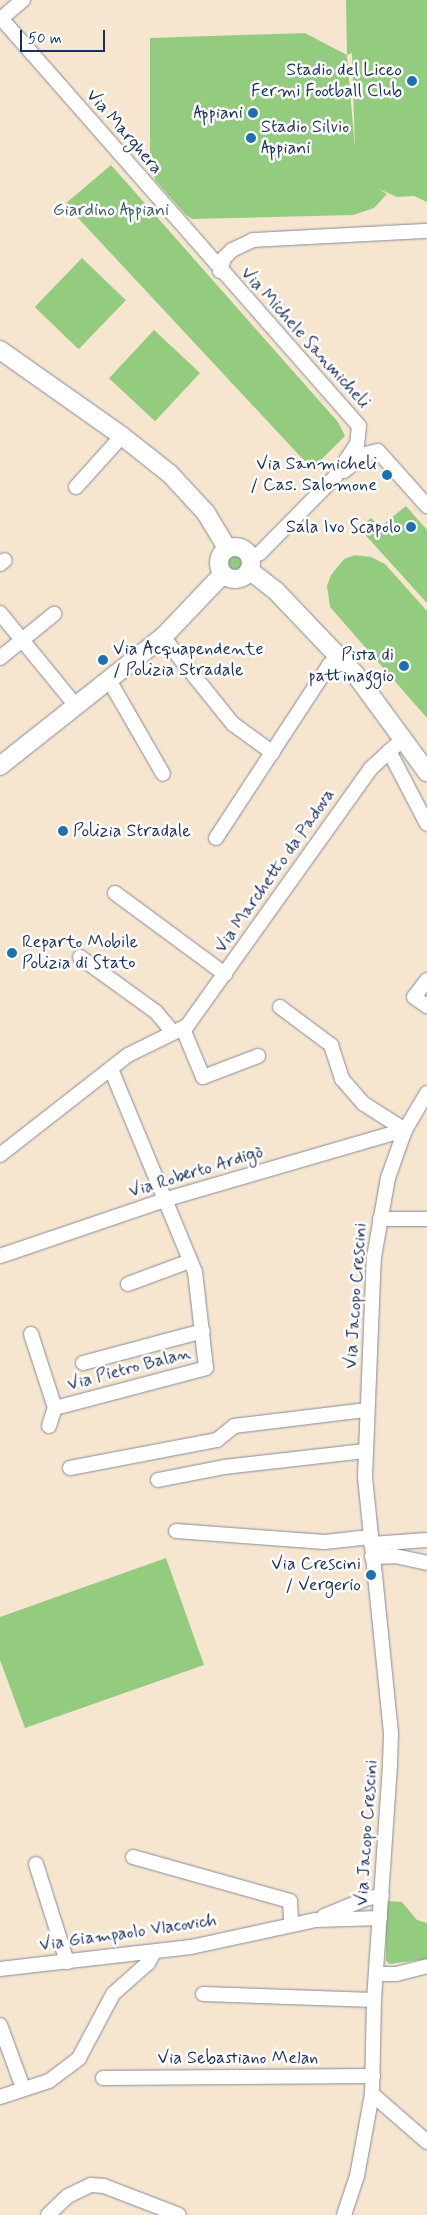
<!DOCTYPE html>
<html>
<head>
<meta charset="utf-8">
<style>
  body { margin:0 }
  #map { position:relative; width:427px; height:2215px; overflow:hidden; background:#f6e6d0; font-family:Mynerve,sans-serif }
  div>[style] { position:absolute }
  .green>* { inset:0; background:#94cc7f; transform-origin:0 0 }
  .round { border-radius:50% }
  .roads { filter:drop-shadow(0 0 1px #888a97) drop-shadow(0 0 1px #888a97) }
  .minor>* { height:14px; margin:-7px; padding:0 7px; transform-origin:7px; border-radius:7px; background:#fff }
  .major>* { height:18px; margin:-9px; padding:0 9px; transform-origin:9px; border-radius:9px; background:#fff }
  .major>.ring { margin:-9px; padding:0; box-sizing:content-box; background:none; border:18px solid #fff; border-radius:50% }
  .dots>* { width:14px; height:14px; translate:-50% -50%; box-sizing:border-box; border:2px solid #fff; border-radius:50% }
  span { translate:-50% -50%; white-space:nowrap; text-align:center; line-height:1.15; -webkit-text-stroke:5px #fff; paint-order:stroke }
  .poi-label { font-size:18px; color:#1b2f5e }
  .right { translate:-100% -50%; text-align:right }
  .left { translate:0 -50%; text-align:left }
  .street-label { font-size:18px; color:#1b2f5e }
  .park-label { font-size:18px; color:#3f5e68 }
  .scale { position:absolute; left:20px; top:30px; width:85px; height:22px; box-sizing:border-box; border:2px solid #1b2f5e; border-top:0; padding-left:6px; font-size:15px; line-height:18px; white-space:nowrap; color:#1b2f5e; -webkit-text-stroke:4px #fff; paint-order:stroke }
</style>
</head>
<body>
<div id="map">
  <div class="green">
    <div style="clip-path:polygon(evenodd,346px 0,427px 0,427px 202px,414px 196px,397px 197px,379px 189px,387px 194px,374px 208px,353px 215px,192px 219px,186px 215px,155px 180px,150px 162px,150px 38px,305px 33px,347px 55px,346px 0,352px 53px,355px 149px,347px 55px,352px 53px)"></div>
    <div style="clip-path:polygon(111px 165px,338px 422px,345px 436px,312px 469px,65px 204px)"></div>
    <div style="left:82px;top:258px;width:61px;height:68px;rotate:44deg"></div>
    <div style="left:154px;top:330px;width:63px;height:66px;rotate:43deg"></div>
    <div style="clip-path:polygon(406px 506px,427px 530px,427px 603px,359px 528px,371px 518px,380px 527px)"></div>
    <div style="clip-path:polygon(355px 555px,371px 557px,385px 564px,427px 611px,427px 718px,330px 607px,327px 586px,331px 575px,344px 559px)"></div>
    <div class="round" style="left:226px;top:555px;width:16px;height:16px"></div>
    <div style="clip-path:polygon(166px 1558px,204px 1665px,25px 1728px,0 1660px,0 1617px)"></div>
    <div style="clip-path:polygon(386px 1901px,402px 1902px,417px 1920px,427px 1923px,427px 1959px,390px 1964px,386px 1961px)"></div>
  </div>
  <div class="roads">
    <div class="minor">
      <div style="left:0;top:17px;width:544px;rotate:48.72deg"></div>
      <div style="left:359px;top:426px;width:18px;rotate:96deg"></div>
      <div style="left:357px;top:444px;width:40px;rotate:124deg"></div>
      <div style="left:335px;top:477px;width:107px;rotate:134.6deg"></div>
      <div style="left:260px;top:553px;width:11px;rotate:153deg"></div>
      <div style="left:2px;top:18px;width:28px;rotate:-41deg"></div>
      <div style="left:220px;top:271px;width:14px;rotate:-73deg"></div>
      <div style="left:224px;top:258px;width:11px;rotate:-45deg"></div>
      <div style="left:232px;top:250px;width:23px;rotate:-25deg"></div>
      <div style="left:253px;top:240px;width:174px;rotate:-3deg"></div>
      <div style="left:344px;top:471px;width:27px;rotate:-39deg"></div>
      <div style="left:365px;top:454px;width:13px;rotate:-13deg"></div>
      <div style="left:378px;top:451px;width:74px;rotate:48.3deg"></div>
      <div style="left:76px;top:487px;width:69px;rotate:-48deg"></div>
      <div style="left:0;top:564px;width:6px;rotate:-39deg"></div>
      <div style="left:0;top:613px;width:120px;rotate:50.7deg"></div>
      <div style="left:163px;top:637px;width:112px;rotate:51.2deg"></div>
      <div style="left:233px;top:724px;width:49px;rotate:35.9deg"></div>
      <div style="left:0;top:658px;width:70px;rotate:-39.2deg"></div>
      <div style="left:109px;top:680px;width:108px;rotate:60.1deg"></div>
      <div style="left:389px;top:751px;width:82px;rotate:62.5deg"></div>
      <div style="left:216px;top:838px;width:207px;rotate:-56.8deg"></div>
      <div style="left:329px;top:665px;width:13px;rotate:-45deg"></div>
      <div style="left:115px;top:893px;width:137px;rotate:36.4deg"></div>
      <div style="left:80px;top:957px;width:94px;rotate:35.9deg"></div>
      <div style="left:156px;top:1012px;width:26px;rotate:50deg"></div>
      <div style="left:427px;top:980px;width:21px;rotate:127deg"></div>
      <div style="left:414px;top:997px;width:16px;rotate:35deg"></div>
      <div style="left:280px;top:1007px;width:64px;rotate:36.7deg"></div>
      <div style="left:331px;top:1045px;width:36px;rotate:72deg"></div>
      <div style="left:342px;top:1079px;width:33px;rotate:49deg"></div>
      <div style="left:364px;top:1104px;width:49px;rotate:32.4deg"></div>
      <div style="left:183px;top:1029px;width:52px;rotate:67.4deg"></div>
      <div style="left:203px;top:1077px;width:59px;rotate:-20.9deg"></div>
      <div style="left:0;top:1155px;width:162px;rotate:-38deg"></div>
      <div style="left:128px;top:1055px;width:66px;rotate:-26.2deg"></div>
      <div style="left:187px;top:1026px;width:315px;rotate:-54.5deg"></div>
      <div style="left:370px;top:769px;width:45px;rotate:-42.3deg"></div>
      <div style="left:380px;top:1219px;width:47px"></div>
      <div style="left:0;top:1256px;width:176px;rotate:-18.8deg"></div>
      <div style="left:167px;top:1199px;width:248px;rotate:-16.2deg"></div>
      <div style="left:128px;top:1284px;width:66px;rotate:-20.4deg"></div>
      <div style="left:31px;top:1334px;width:78px;rotate:72deg"></div>
      <div style="left:55px;top:1408px;width:156px;rotate:-14.8deg"></div>
      <div style="left:206px;top:1368px;width:97px;rotate:-96.5deg"></div>
      <div style="left:195px;top:1272px;width:220px;rotate:-112.5deg"></div>
      <div style="left:83px;top:1363px;width:124px;rotate:-14.9deg"></div>
      <div style="left:49px;top:1426px;width:19px;rotate:-72deg"></div>
      <div style="left:70px;top:1468px;width:150px;rotate:-10.8deg"></div>
      <div style="left:217px;top:1440px;width:22px;rotate:-39deg"></div>
      <div style="left:234px;top:1426px;width:134px;rotate:-6.9deg"></div>
      <div style="left:158px;top:1480px;width:67px;rotate:-11.1deg"></div>
      <div style="left:224px;top:1467px;width:142px;rotate:-6.5deg"></div>
      <div style="left:176px;top:1531px;width:149px;rotate:4.2deg"></div>
      <div style="left:325px;top:1542px;width:45px;rotate:-6.3deg"></div>
      <div style="left:371px;top:1544px;width:56px;rotate:-4.1deg"></div>
      <div style="left:372px;top:1557px;width:23px;rotate:-2deg"></div>
      <div style="left:395px;top:1556px;width:33px;rotate:12deg"></div>
      <div style="left:133px;top:1857px;width:163px;rotate:15.7deg"></div>
      <div style="left:290px;top:1901px;width:22px;rotate:87deg"></div>
      <div style="left:36px;top:1864px;width:103px;rotate:72.4deg"></div>
      <div style="left:324px;top:1916px;width:48px;rotate:-22.2deg"></div>
      <div style="left:368px;top:1898px;width:14px;rotate:-8deg"></div>
      <div style="left:0;top:1969px;width:192px;rotate:-6.6deg"></div>
      <div style="left:191px;top:1947px;width:128px;rotate:-12.2deg"></div>
      <div style="left:316px;top:1920px;width:64px;rotate:-1.8deg"></div>
      <div style="left:376px;top:1974px;width:20px"></div>
      <div style="left:396px;top:1974px;width:32px;rotate:-14deg"></div>
      <div style="left:203px;top:1994px;width:171px;rotate:2deg"></div>
      <div style="left:0;top:2025px;width:67px;rotate:69.9deg"></div>
      <div style="left:103px;top:2078px;width:270px;rotate:-0.4deg"></div>
      <div style="left:372px;top:2094px;width:73px;rotate:41.1deg"></div>
      <div style="left:0;top:2097px;width:52px;rotate:-18.1deg"></div>
      <div style="left:49px;top:2081px;width:38px;rotate:-37deg"></div>
      <div style="left:79px;top:2058px;width:72px;rotate:-62deg"></div>
      <div style="left:113px;top:1994px;width:47px;rotate:-41.5deg"></div>
      <div style="left:148px;top:1963px;width:13px;rotate:-61deg"></div>
      <div style="left:48px;top:2215px;width:28px;rotate:-44deg"></div>
      <div style="left:68px;top:2196px;width:25px;rotate:-26deg"></div>
      <div style="left:91px;top:2185px;width:13px;rotate:4deg"></div>
      <div style="left:104px;top:2186px;width:80px;rotate:21.1deg"></div>
      <div style="left:344px;top:2215px;width:41px;rotate:-71.6deg"></div>
      <div style="left:357px;top:2176px;width:83px;rotate:-79.6deg"></div>
      <div style="left:372px;top:2094px;width:94px;rotate:-88.8deg"></div>
      <div style="left:374px;top:2000px;width:238px;rotate:-86.1deg"></div>
      <div style="left:390px;top:1763px;width:30px;rotate:-88deg"></div>
      <div style="left:391px;top:1733px;width:257px;rotate:-95.8deg"></div>
      <div style="left:365px;top:1477px;width:220px;rotate:-87.7deg"></div>
      <div style="left:374px;top:1257px;width:80px;rotate:-80deg"></div>
      <div style="left:388px;top:1178px;width:51px;rotate:-70.5deg"></div>
      <div style="left:405px;top:1130px;width:43px;rotate:-59.3deg"></div>
    </div>
    <div class="major">
      <div style="left:0;top:350px;width:149px;rotate:35.2deg"></div>
      <div style="left:122px;top:436px;width:61px;rotate:38.4deg"></div>
      <div style="left:170px;top:474px;width:53px;rotate:47.3deg"></div>
      <div style="left:206px;top:513px;width:41px;rotate:59deg"></div>
      <div class="ring" style="left:219px;top:547px;width:14px;height:14px"></div>
      <div style="left:249px;top:570px;width:34px;rotate:38deg"></div>
      <div style="left:276px;top:591px;width:115px;rotate:46.4deg"></div>
      <div style="left:355px;top:674px;width:122px;rotate:53.7deg"></div>
      <div style="left:0;top:766px;width:208px;rotate:-38.4deg"></div>
      <div style="left:163px;top:637px;width:87px;rotate:-46.4deg"></div>
    </div>
  </div>
  <div class="dots">
    <div style="left:412px;top:81px;background:#1f6fb2"></div>
    <div style="left:253px;top:113px;background:#1f6fb2"></div>
    <div style="left:251px;top:138px;background:#1f6fb2"></div>
    <div style="left:387px;top:475px;background:#1f6fb2"></div>
    <div style="left:411px;top:527px;background:#1f6fb2"></div>
    <div style="left:103px;top:660px;background:#1f6fb2"></div>
    <div style="left:404px;top:666px;background:#1f6fb2"></div>
    <div style="left:63px;top:831px;background:#1f6fb2"></div>
    <div style="left:12px;top:953px;background:#1f6fb2"></div>
    <div style="left:371px;top:1575px;background:#1f6fb2"></div>
  </div>
  <div class="poi-label">
    <span class="right" style="left:402px;top:81px">Stadio del Liceo<br>Fermi Football Club</span>
    <span class="right" style="left:243px;top:113px">Appiani</span>
    <span class="left" style="left:261px;top:138px">Stadio Silvio<br>Appiani</span>
    <span class="right" style="left:377px;top:475px">Via Sanmicheli<br>/ Cas. Salomone</span>
    <span class="right" style="left:401px;top:527px">Sala Ivo Scapolo</span>
    <span class="left" style="left:113px;top:660px">Via Acquapendente<br>/ Polizia Stradale</span>
    <span class="right" style="left:394px;top:666px">Pista di<br>pattinaggio</span>
    <span class="left" style="left:73px;top:831px">Polizia Stradale</span>
    <span class="left" style="left:22px;top:953px">Reparto Mobile<br>Polizia di Stato</span>
    <span class="right" style="left:361px;top:1575px">Via Crescini<br>/ Vergerio</span>
  </div>
  <div class="street-label">
    <span style="left:124px;top:132px;rotate:49deg">Via Marghera</span>
    <span style="left:305px;top:338px;rotate:48deg">Via Michele Sanmicheli</span>
    <span style="left:275px;top:871px;rotate:-55deg">Via Marchetto da Padova</span>
    <span style="left:196px;top:1172px;rotate:-17deg">Via Roberto Ardigò</span>
    <span style="left:356px;top:1296px;rotate:-86deg">Via Jacopo Crescini</span>
    <span style="left:129px;top:1369px;rotate:-15deg">Via Pietro Balan</span>
    <span style="left:367px;top:1833px;rotate:-86deg">Via Jacopo Crescini</span>
    <span style="left:128px;top:1933px;rotate:-8deg">Via Giampaolo Vlacovich</span>
    <span style="left:238px;top:2058px">Via Sebastiano Melan</span>
  </div>
  <div class="park-label">
    <span style="left:111px;top:210px">Giardino Appiani</span>
  </div>
  <div class="scale">50 m</div>
</div>
</body>
</html>
